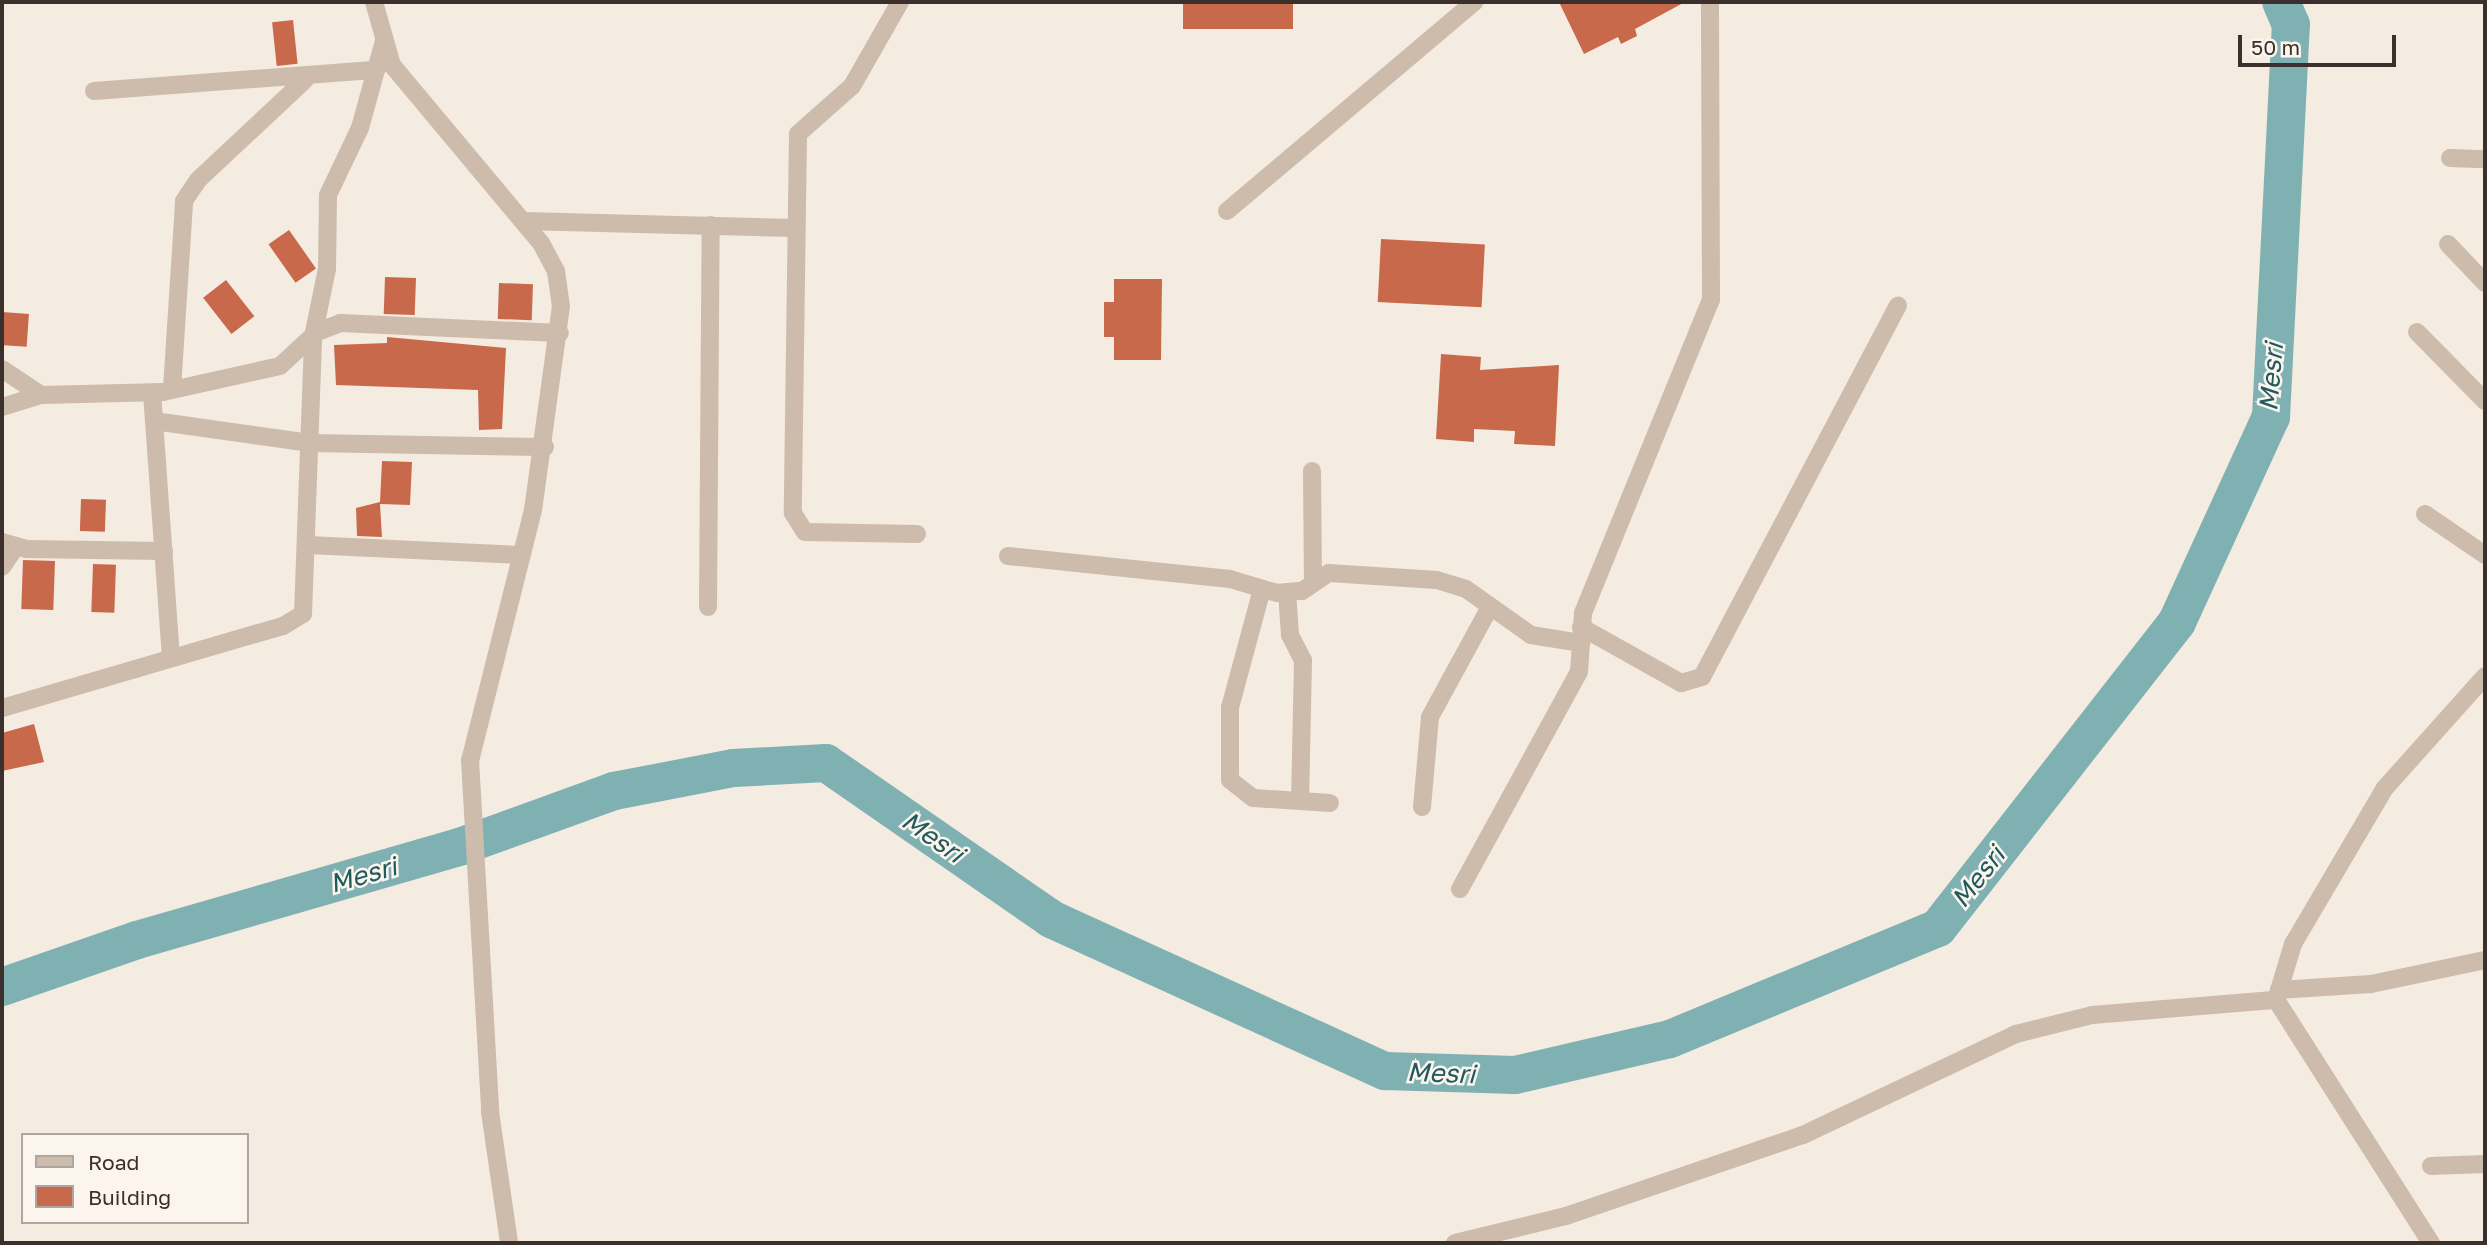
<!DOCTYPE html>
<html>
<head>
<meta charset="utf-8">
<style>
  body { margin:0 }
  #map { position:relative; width:2487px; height:1245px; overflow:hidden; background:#f4ebe1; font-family:"Golos Text",sans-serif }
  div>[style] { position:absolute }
  .river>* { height:38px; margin:-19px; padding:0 19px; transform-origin:19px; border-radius:19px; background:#7fb0b2 }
  .building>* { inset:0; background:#c8694b; transform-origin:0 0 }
  .street>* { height:18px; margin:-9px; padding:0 9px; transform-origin:9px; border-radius:9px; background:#cdbbac }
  span { translate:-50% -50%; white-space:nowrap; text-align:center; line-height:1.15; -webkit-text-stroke:5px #fbf5ee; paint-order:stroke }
  .water-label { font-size:26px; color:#1f5a5e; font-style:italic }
  .frame { position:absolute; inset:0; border:4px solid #3b302b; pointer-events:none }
  .legend { position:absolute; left:21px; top:1133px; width:228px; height:91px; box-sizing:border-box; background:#fbf5ee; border:2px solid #aea6a0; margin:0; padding:9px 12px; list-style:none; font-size:21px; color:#3b302b }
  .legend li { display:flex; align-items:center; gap:14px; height:35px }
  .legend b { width:35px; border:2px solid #aea6a0 }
  .scale { position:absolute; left:2238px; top:35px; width:158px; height:32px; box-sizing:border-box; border:4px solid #3b302b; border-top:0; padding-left:9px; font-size:21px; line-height:24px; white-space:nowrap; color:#3b302b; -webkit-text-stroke:5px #fbf5ee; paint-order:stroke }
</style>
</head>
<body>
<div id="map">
  <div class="river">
    <div style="left:2px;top:987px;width:143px;rotate:-19.2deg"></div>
    <div style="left:137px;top:940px;width:338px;rotate:-16.1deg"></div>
    <div style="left:462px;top:846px;width:162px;rotate:-19.9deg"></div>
    <div style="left:614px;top:791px;width:122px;rotate:-10.9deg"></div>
    <div style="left:734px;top:768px;width:92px;rotate:-3.1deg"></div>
    <div style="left:826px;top:763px;width:274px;rotate:34.7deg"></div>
    <div style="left:1051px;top:919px;width:367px;rotate:24.5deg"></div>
    <div style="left:1385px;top:1071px;width:130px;rotate:1.8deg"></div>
    <div style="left:1515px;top:1075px;width:159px;rotate:-13.1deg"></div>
    <div style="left:1670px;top:1039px;width:290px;rotate:-22.5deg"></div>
    <div style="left:1938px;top:928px;width:388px;rotate:-52deg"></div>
    <div style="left:2177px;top:622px;width:226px;rotate:-65.4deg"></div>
    <div style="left:2271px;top:417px;width:393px;rotate:-87.1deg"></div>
    <div style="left:2291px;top:25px;width:25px;rotate:-113deg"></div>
  </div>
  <div class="building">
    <div style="left:1183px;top:2px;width:110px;height:27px"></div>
    <div style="clip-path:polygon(1559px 2px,1685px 2px,1635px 29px,1637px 36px,1621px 44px,1618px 37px,1584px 54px)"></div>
    <div style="left:293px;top:20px;width:44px;height:21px;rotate:84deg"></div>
    <div style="left:289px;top:230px;width:47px;height:25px;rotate:55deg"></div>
    <div style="left:1381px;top:239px;width:104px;height:63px;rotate:3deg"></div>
    <div style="left:385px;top:277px;width:31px;height:37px;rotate:2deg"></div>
    <div style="clip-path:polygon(1114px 279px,1162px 279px,1161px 360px,1114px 360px,1114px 337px,1104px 337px,1104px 302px,1114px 302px)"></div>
    <div style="left:226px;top:280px;width:46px;height:29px;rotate:52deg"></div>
    <div style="left:499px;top:283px;width:34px;height:36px;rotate:2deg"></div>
    <div style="left:2px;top:312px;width:27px;height:33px;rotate:4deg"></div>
    <div style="clip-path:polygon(387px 337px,506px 348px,502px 429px,479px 430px,478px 390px,336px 385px,334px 345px,387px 343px)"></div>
    <div style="clip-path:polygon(1441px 354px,1481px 357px,1480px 370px,1559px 365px,1555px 446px,1514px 444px,1515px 431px,1474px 429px,1474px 442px,1436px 439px)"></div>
    <div style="clip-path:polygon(382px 461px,412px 462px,410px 505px,380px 504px,382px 537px,357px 536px,356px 508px,380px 502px)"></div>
    <div style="left:81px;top:499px;width:25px;height:32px;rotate:2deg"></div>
    <div style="left:23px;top:560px;width:32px;height:49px;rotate:2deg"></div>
    <div style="left:93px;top:564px;width:23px;height:48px;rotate:2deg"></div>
    <div style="clip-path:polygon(34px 724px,44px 762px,2px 771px,2px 733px)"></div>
  </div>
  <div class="street">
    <div style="left:374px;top:2px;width:66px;rotate:74.1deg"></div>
    <div style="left:392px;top:65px;width:232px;rotate:50.1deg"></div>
    <div style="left:541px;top:243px;width:32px;rotate:62deg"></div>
    <div style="left:556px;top:271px;width:35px;rotate:82deg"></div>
    <div style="left:561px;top:306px;width:206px;rotate:97.8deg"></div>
    <div style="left:533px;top:510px;width:258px;rotate:104.1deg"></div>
    <div style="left:470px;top:760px;width:353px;rotate:86.7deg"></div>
    <div style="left:490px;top:1112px;width:132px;rotate:81.7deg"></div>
    <div style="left:900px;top:2px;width:97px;rotate:119.7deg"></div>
    <div style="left:852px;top:86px;width:72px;rotate:138.4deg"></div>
    <div style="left:798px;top:134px;width:379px;rotate:90.8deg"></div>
    <div style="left:793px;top:513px;width:22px;rotate:58deg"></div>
    <div style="left:805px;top:532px;width:112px;rotate:1deg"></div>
    <div style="left:94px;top:91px;width:283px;rotate:-4.3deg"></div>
    <div style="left:2450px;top:158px;width:35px;rotate:2deg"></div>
    <div style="left:1227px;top:211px;width:324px;rotate:-40.2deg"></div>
    <div style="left:524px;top:221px;width:271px;rotate:1.5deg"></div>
    <div style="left:2448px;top:244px;width:54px;rotate:46.5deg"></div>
    <div style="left:2417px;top:332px;width:97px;rotate:45.4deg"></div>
    <div style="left:2px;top:369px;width:47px;rotate:33.7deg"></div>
    <div style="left:172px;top:389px;width:188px;rotate:-86.3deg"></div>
    <div style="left:184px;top:201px;width:25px;rotate:-56deg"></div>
    <div style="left:198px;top:180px;width:146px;rotate:-43.1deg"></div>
    <div style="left:152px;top:393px;width:266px;rotate:85.9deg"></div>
    <div style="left:2px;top:407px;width:41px;rotate:-17.1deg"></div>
    <div style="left:41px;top:395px;width:122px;rotate:-1.4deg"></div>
    <div style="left:163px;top:392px;width:120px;rotate:-12.5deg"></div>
    <div style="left:280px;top:366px;width:50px;rotate:-42.6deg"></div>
    <div style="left:317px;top:332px;width:25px;rotate:-21deg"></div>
    <div style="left:340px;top:323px;width:220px;rotate:2.6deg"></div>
    <div style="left:154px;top:421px;width:158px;rotate:8deg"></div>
    <div style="left:310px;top:443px;width:235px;rotate:1deg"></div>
    <div style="left:1312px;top:471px;width:112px;rotate:89.5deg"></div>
    <div style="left:2425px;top:514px;width:73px;rotate:34.3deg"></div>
    <div style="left:2px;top:542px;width:25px;rotate:16deg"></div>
    <div style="left:26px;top:549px;width:138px;rotate:0.8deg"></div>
    <div style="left:308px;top:545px;width:214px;rotate:2.7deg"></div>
    <div style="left:1008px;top:556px;width:223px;rotate:5.9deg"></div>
    <div style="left:1230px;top:579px;width:49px;rotate:16.6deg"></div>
    <div style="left:1277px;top:593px;width:25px;rotate:-5deg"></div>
    <div style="left:1302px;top:591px;width:32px;rotate:-34deg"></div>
    <div style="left:1329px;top:573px;width:108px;rotate:3.7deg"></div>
    <div style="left:1437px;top:580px;width:30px;rotate:17deg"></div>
    <div style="left:1466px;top:589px;width:80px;rotate:35.3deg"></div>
    <div style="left:1531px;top:635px;width:51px;rotate:9.1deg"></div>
    <div style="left:2px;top:567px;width:23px;rotate:-56deg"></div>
    <div style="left:1262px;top:589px;width:123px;rotate:105.1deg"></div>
    <div style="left:1230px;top:708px;width:72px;rotate:90deg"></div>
    <div style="left:1230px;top:780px;width:29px;rotate:38deg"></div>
    <div style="left:1253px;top:798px;width:77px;rotate:3.7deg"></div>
    <div style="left:1287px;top:592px;width:43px;rotate:86deg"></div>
    <div style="left:1290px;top:635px;width:28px;rotate:63deg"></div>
    <div style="left:1303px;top:660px;width:141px;rotate:91.2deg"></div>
    <div style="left:708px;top:607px;width:382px;rotate:-89.6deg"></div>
    <div style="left:1581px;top:627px;width:115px;rotate:29.2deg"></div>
    <div style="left:1681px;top:683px;width:22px;rotate:-16deg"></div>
    <div style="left:1702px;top:677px;width:420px;rotate:-62.2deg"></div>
    <div style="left:2px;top:708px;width:293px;rotate:-16.3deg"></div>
    <div style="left:283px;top:626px;width:23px;rotate:-31deg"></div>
    <div style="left:303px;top:614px;width:277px;rotate:-87.9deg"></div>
    <div style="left:313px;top:337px;width:69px;rotate:-78.4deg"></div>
    <div style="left:327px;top:269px;width:74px;rotate:-89.2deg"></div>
    <div style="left:328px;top:195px;width:74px;rotate:-64.5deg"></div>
    <div style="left:360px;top:128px;width:90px;rotate:-74.6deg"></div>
    <div style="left:1422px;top:807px;width:90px;rotate:-84.9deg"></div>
    <div style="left:1430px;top:717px;width:125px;rotate:-61.4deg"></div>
    <div style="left:1460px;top:889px;width:247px;rotate:-61.3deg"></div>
    <div style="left:1579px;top:672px;width:59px;rotate:-86.1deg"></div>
    <div style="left:1583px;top:613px;width:338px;rotate:-67.8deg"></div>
    <div style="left:1711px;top:300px;width:298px;rotate:-90.2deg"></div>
    <div style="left:2279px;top:990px;width:92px;rotate:-3.7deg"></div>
    <div style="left:2371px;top:984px;width:116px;rotate:-11.9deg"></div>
    <div style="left:2431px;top:1166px;width:54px;rotate:-2.1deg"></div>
    <div style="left:1455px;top:1243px;width:114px;rotate:-13.7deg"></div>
    <div style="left:1566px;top:1216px;width:250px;rotate:-18.9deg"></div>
    <div style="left:1803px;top:1135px;width:236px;rotate:-25.4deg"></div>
    <div style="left:2016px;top:1034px;width:78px;rotate:-14deg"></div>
    <div style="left:2092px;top:1015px;width:185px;rotate:-4.7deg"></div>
    <div style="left:2431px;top:1243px;width:288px;rotate:-122.5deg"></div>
    <div style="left:2276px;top:1000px;width:59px;rotate:-73.1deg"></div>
    <div style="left:2293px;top:944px;width:181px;rotate:-59.5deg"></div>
    <div style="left:2385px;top:788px;width:150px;rotate:-48.2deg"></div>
  </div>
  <div class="water-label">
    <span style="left:2271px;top:377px;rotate:-85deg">Mesri</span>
    <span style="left:933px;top:837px;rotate:35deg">Mesri</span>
    <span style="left:363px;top:875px;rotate:-16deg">Mesri</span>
    <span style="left:1978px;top:877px;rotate:-52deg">Mesri</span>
    <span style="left:1441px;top:1073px;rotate:2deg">Mesri</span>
  </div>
  <div class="frame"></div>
  <ul class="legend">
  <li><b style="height:9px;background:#cdbbac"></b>Road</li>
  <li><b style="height:19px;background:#c8694b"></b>Building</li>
  </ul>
  <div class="scale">50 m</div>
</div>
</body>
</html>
